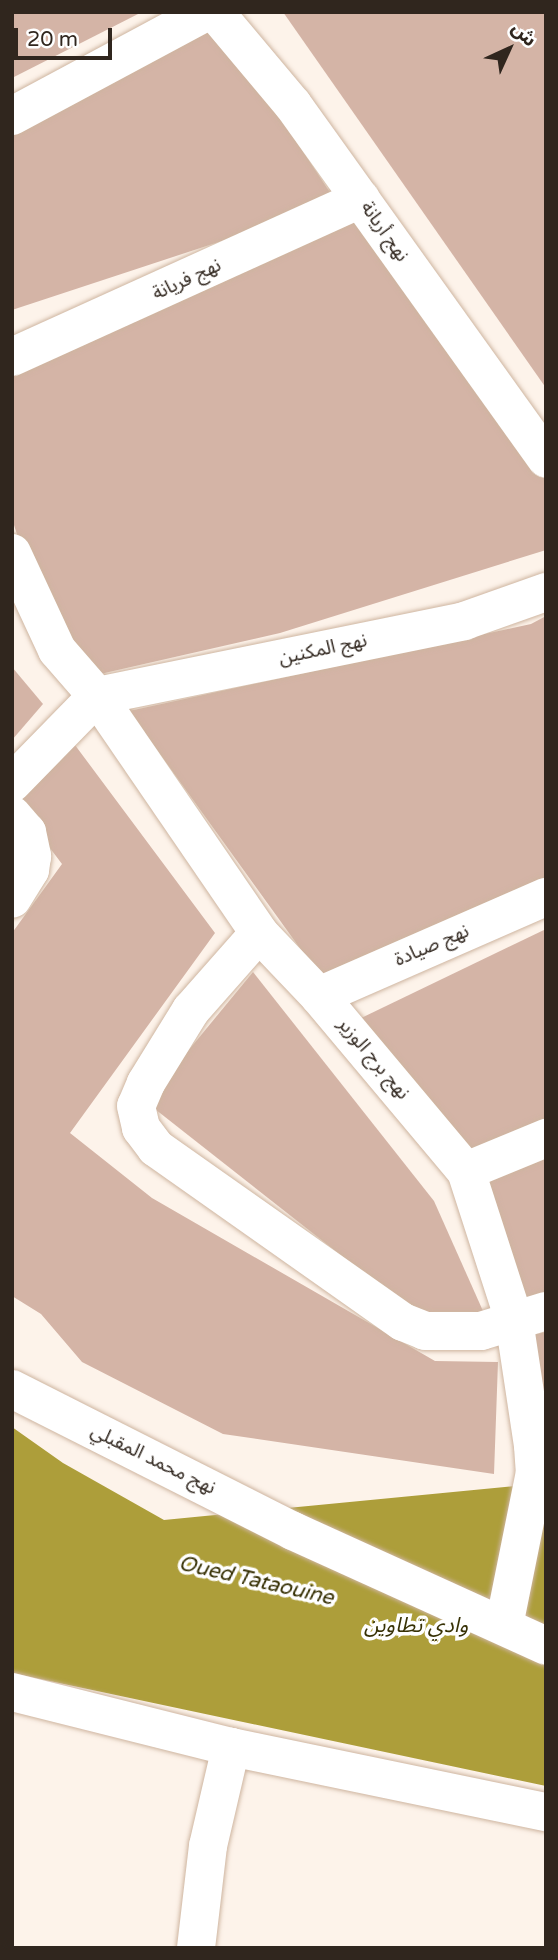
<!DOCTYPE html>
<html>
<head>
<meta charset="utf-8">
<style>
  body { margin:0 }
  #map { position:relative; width:558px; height:1960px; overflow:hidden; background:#fdf3ea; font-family:"Varela Round","Noto Sans Arabic",sans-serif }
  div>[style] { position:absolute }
  .water>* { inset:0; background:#ad9e3a }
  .building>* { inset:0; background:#d4b4a6 }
  .roads { filter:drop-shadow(0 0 2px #ceb5a0) drop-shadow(0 0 2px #ceb5a0) }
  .street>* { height:38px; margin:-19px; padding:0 19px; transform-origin:19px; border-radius:19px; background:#fff }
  span { translate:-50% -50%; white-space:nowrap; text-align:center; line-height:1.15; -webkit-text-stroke:7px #fff; paint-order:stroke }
  .street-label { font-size:19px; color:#30261e }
  .water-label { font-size:21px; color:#373105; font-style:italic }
  .frame { position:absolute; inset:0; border:14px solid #30261e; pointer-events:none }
  .north { position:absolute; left:474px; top:14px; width:70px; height:70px; -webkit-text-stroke:5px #fff; paint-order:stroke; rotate:45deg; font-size:19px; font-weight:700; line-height:28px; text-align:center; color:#30261e }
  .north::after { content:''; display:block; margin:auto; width:24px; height:32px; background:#30261e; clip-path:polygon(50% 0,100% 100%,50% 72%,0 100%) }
  .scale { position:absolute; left:14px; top:28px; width:98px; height:32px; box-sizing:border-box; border:4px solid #30261e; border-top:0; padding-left:9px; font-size:21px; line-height:24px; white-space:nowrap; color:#30261e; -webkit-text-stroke:5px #fff; paint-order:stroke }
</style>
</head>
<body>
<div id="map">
  <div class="water">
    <div style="clip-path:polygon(12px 1427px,63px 1463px,164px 1520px,546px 1483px,546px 1786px,12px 1673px)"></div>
  </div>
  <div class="building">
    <div style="clip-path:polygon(12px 12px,142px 12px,12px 78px)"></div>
    <div style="clip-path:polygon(283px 12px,546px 12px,546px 388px)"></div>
    <div style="clip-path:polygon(220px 26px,337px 203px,12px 310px,12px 125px)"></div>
    <div style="clip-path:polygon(370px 212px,546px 460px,546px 550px,280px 633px,87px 677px,32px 580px,12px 519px,12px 368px)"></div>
    <div style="clip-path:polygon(546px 616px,546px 880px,320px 976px,129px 711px,531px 624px)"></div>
    <div style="clip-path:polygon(12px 667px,43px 704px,12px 740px)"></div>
    <div style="clip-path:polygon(69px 737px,215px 933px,70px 1133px,152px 1198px,435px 1361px,498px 1362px,494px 1474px,223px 1434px,82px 1362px,41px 1314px,12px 1296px,12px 933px,62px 864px,13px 799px)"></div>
    <div style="clip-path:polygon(546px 929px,546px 1123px,461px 1157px,355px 1021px)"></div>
    <div style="clip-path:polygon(253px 972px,434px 1201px,487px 1320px,422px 1319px,146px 1102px)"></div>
    <div style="clip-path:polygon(546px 1143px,546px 1297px,521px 1306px,469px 1172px)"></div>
    <div style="clip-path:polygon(546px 1332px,546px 1413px,533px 1335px)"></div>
  </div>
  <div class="roads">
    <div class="street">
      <div style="left:215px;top:12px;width:121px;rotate:50deg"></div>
      <div style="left:293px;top:105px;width:435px;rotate:54.4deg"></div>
      <div style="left:12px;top:116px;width:220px;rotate:-28.2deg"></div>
      <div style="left:12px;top:357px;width:383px;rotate:-24.4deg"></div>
      <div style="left:12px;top:553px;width:107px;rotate:65.1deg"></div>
      <div style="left:57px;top:650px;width:61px;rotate:49deg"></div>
      <div style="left:97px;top:696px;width:287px;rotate:55.6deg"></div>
      <div style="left:259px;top:933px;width:87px;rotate:46.4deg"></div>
      <div style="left:319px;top:996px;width:229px;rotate:50deg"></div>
      <div style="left:466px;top:1171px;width:157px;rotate:72.1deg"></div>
      <div style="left:514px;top:1320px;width:127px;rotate:81.4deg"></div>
      <div style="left:533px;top:1446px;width:26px;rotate:86deg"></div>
      <div style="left:535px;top:1472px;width:157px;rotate:101.4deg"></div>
      <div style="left:97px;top:696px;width:375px;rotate:-11.5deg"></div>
      <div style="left:464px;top:621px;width:87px;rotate:-19.5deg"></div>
      <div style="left:12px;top:783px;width:122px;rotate:-45.7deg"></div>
      <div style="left:12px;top:815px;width:23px;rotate:49deg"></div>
      <div style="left:27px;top:832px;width:25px;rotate:78deg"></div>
      <div style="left:32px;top:856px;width:14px;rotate:98deg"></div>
      <div style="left:30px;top:870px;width:34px;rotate:122deg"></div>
      <div style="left:259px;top:933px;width:103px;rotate:131.4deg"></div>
      <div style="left:191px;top:1010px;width:86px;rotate:121.7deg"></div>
      <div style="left:146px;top:1083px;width:25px;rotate:113deg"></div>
      <div style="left:136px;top:1106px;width:23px;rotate:77deg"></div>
      <div style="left:141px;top:1128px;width:25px;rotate:53deg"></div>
      <div style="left:156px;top:1148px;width:302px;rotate:35.2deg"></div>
      <div style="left:403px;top:1322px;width:24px;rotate:22deg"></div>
      <div style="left:425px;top:1331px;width:56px"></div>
      <div style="left:481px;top:1331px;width:68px;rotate:-17.1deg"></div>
      <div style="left:319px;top:996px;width:248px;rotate:-23.6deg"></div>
      <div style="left:466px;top:1171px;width:87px;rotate:-22.4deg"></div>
      <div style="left:12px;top:1389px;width:315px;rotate:26.8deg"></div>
      <div style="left:293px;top:1531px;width:278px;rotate:24.4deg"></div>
      <div style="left:12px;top:1692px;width:226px;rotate:14.1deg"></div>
      <div style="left:231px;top:1747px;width:322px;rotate:11.7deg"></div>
      <div style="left:196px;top:1948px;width:103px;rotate:-83.3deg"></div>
      <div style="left:208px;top:1846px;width:102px;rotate:-76.9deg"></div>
    </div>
  </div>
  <div class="street-label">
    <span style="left:384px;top:232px;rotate:55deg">نهج أريانة</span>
    <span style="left:187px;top:280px;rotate:-25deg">نهج فريانة</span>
    <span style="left:323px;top:650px;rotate:-12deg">نهج المكنين</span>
    <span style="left:432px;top:946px;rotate:-23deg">نهج صيادة</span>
    <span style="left:373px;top:1059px;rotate:50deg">نهج برج الوزير</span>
    <span style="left:153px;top:1460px;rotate:26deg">نهج محمد المقبلي</span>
  </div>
  <div class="water-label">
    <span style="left:256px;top:1581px;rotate:13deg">Oued Tataouine</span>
    <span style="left:416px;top:1626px">وادي تطاوين</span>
  </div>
  <div class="frame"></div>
  <div class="north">ش</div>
  <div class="scale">20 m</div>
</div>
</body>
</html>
